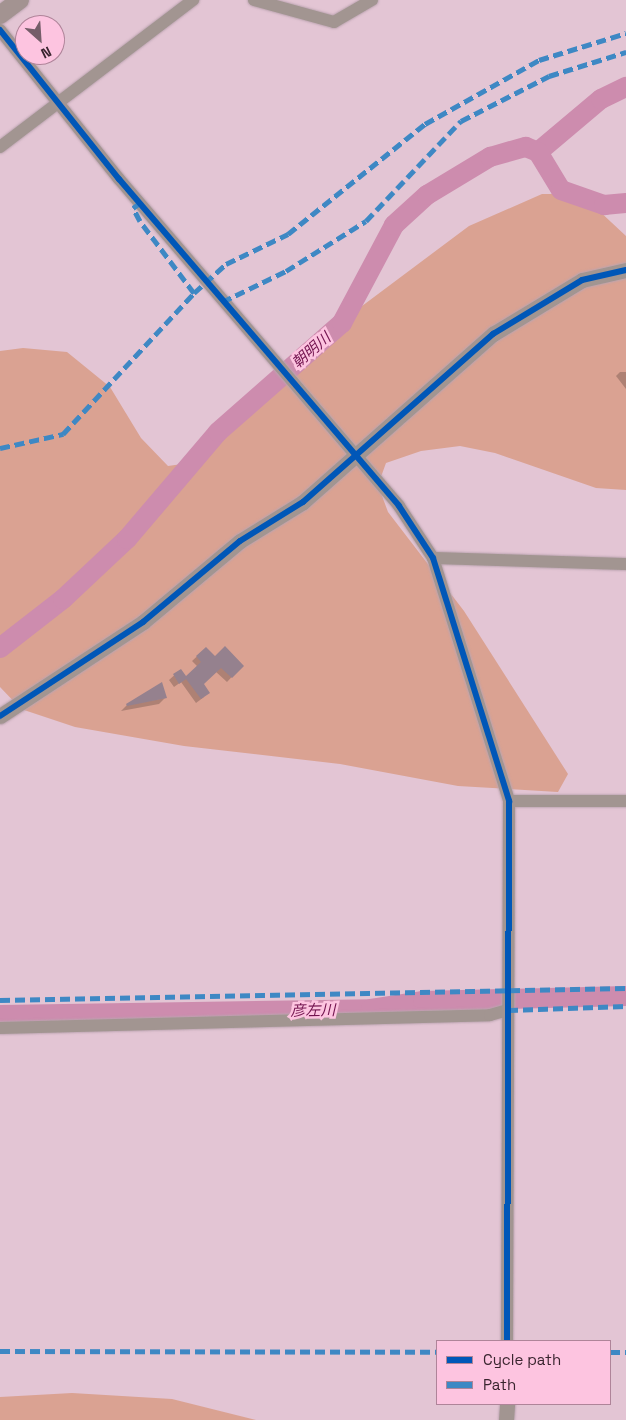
<!DOCTYPE html>
<html>
<head>
<meta charset="utf-8">
<style>
  body { margin:0 }
  #map { position:relative; width:626px; height:1420px; overflow:hidden; background:#e3c5d4; font-family:"Space Grotesk","Noto Sans JP",sans-serif }
  div>[style] { position:absolute }
  .forest>* { inset:0; background:#daa292 }
  .shadow>* { inset:0; background:#0003 }
  .river>* { height:20px; margin:-10px; padding:0 10px; transform-origin:10px; border-radius:10px; background:#cd8cae }
  .building>* { inset:0; background:#95818e }
  .roads { filter:drop-shadow(0 0 1px #bba4b0) drop-shadow(0 0 1px #bba4b0) }
  .minor>* { height:12px; margin:-6px; padding:0 6px; transform-origin:6px; border-radius:6px; background:#a29591 }
  .tertiary>* { height:15px; margin:-7.5px; padding:0 7.5px; transform-origin:7.5px; border-radius:7.5px; background:#a29591 }
  .secondary>* { height:18px; margin:-9px; padding:0 9px; transform-origin:9px; border-radius:9px; background:#a39391 }
  .quiet>* { height:5px; margin-top:-2.5px; transform-origin:0; background:repeating-linear-gradient(90deg,#3e88c4 0 10px,transparent 0 15px) }
  .cycleway>* { height:6px; margin:-3px; padding:0 3px; transform-origin:3px; border-radius:3px; background:#0057b8 }
  span { translate:-50% -50%; white-space:nowrap; text-align:center; line-height:1.15; -webkit-text-stroke:5px #fdc4e0; paint-order:stroke }
  .water-label { font-size:15px; color:#72134e; font-style:italic }
  .legend { position:absolute; left:436px; top:1340px; width:175px; height:65px; box-sizing:border-box; background:#fdc4e0; border:1px solid #af8499; margin:0; padding:6px 9px; list-style:none; font-size:15px; color:#3a252f }
  .legend li { display:flex; align-items:center; gap:10px; height:25px }
  .legend b { width:25px; border:1px solid #af8499 }
  .north { position:absolute; left:15px; top:15px; width:50px; height:50px; box-sizing:border-box; background:#fdc4e0; border:1px solid #af8499; border-radius:50%; rotate:154deg; font-size:14px; font-weight:700; line-height:20px; text-align:center; color:#3a252f }
  .north::after { content:''; display:block; margin:auto; width:18px; height:22px; background:#755d69; clip-path:polygon(50% 0,100% 100%,50% 72%,0 100%) }
</style>
</head>
<body>
<div id="map">
  <div class="forest">
    <div style="clip-path:polygon(542px 194px,581px 194px,626px 236px,626px 490px,596px 488px,495px 453px,460px 446px,421px 451px,386px 463px,378px 485px,388px 512px,464px 611px,568px 774px,558px 792px,458px 786px,340px 764px,184px 746px,75px 727px,21px 709px,0 687px,0 351px,23px 348px,67px 352px,110px 387px,141px 438px,168px 466px,189px 463px,234px 428px,260px 397px,354px 312px,469px 226px)"></div>
    <div style="clip-path:polygon(72px 1393px,172px 1399px,256px 1420px,0 1420px,0 1397px)"></div>
  </div>
  <div class="shadow">
    <div style="clip-path:polygon(620px 372px,626px 372px,626px 389px,616px 376px)"></div>
    <div style="clip-path:polygon(206px 648px,215px 658px,242px 666px,227px 682px,215px 671px,202px 684px,204px 697px,196px 703px,181px 682px,174px 687px,169px 680px,180px 670px,186px 678px,198px 667px,192px 661px)"></div>
    <div style="clip-path:polygon(165px 698px,159px 704px,121px 711px,127px 705px)"></div>
  </div>
  <div class="river">
    <div style="left:538px;top:152px;width:82px;rotate:-40.1deg"></div>
    <div style="left:601px;top:99px;width:28px;rotate:-26deg"></div>
    <div style="left:0;top:648px;width:80px;rotate:-37.9deg"></div>
    <div style="left:63px;top:599px;width:88px;rotate:-43.2deg"></div>
    <div style="left:127px;top:539px;width:140px;rotate:-49.6deg"></div>
    <div style="left:218px;top:432px;width:165px;rotate:-41.3deg"></div>
    <div style="left:342px;top:323px;width:111px;rotate:-62deg"></div>
    <div style="left:394px;top:225px;width:45px;rotate:-42.3deg"></div>
    <div style="left:427px;top:195px;width:74px;rotate:-31.1deg"></div>
    <div style="left:490px;top:157px;width:37px;rotate:-16deg"></div>
    <div style="left:526px;top:147px;width:13px;rotate:23deg"></div>
    <div style="left:538px;top:152px;width:44px;rotate:58.8deg"></div>
    <div style="left:561px;top:190px;width:46px;rotate:19.2deg"></div>
    <div style="left:604px;top:205px;width:22px;rotate:-5deg"></div>
    <div style="left:0;top:1015px;width:371px;rotate:-0.9deg"></div>
    <div style="left:371px;top:1009px;width:53px;rotate:-8.7deg"></div>
    <div style="left:423px;top:1001px;width:203px;rotate:-1.4deg"></div>
  </div>
  <div class="building">
    <div style="clip-path:polygon(225px 646px,244px 666px,232px 678px,221px 668px,204px 684px,210px 693px,201px 699px,186px 679px,179px 684px,173px 674px,181px 669px,186px 676px,201px 662px,196px 656px,206px 647px,215px 656px)"></div>
    <div style="clip-path:polygon(162px 682px,167px 698px,127px 706px,126px 704px)"></div>
  </div>
  <div class="roads">
    <div class="minor">
      <div style="left:254px;top:0;width:83px;rotate:15.4deg"></div>
      <div style="left:334px;top:22px;width:44px;rotate:-30.1deg"></div>
      <div style="left:0;top:30px;width:191px;rotate:51.4deg"></div>
      <div style="left:119px;top:179px;width:430px;rotate:49.4deg"></div>
      <div style="left:399px;top:506px;width:62px;rotate:56.8deg"></div>
      <div style="left:433px;top:558px;width:255px;rotate:72.6deg"></div>
      <div style="left:509px;top:801px;width:540px;rotate:90.21deg"></div>
      <div style="left:0;top:147px;width:243px;rotate:-37.3deg"></div>
      <div style="left:433px;top:558px;width:193px;rotate:1.8deg"></div>
      <div style="left:509px;top:801px;width:117px"></div>
      <div style="left:0;top:1028px;width:490px;rotate:-1.5deg"></div>
      <div style="left:490px;top:1015px;width:19px;rotate:-16deg"></div>
    </div>
    <div class="tertiary">
      <div style="left:0;top:716px;width:171px;rotate:-33.3deg"></div>
      <div style="left:143px;top:622px;width:126px;rotate:-39.9deg"></div>
      <div style="left:240px;top:541px;width:74px;rotate:-31.8deg"></div>
      <div style="left:303px;top:502px;width:254px;rotate:-41.5deg"></div>
      <div style="left:493px;top:334px;width:104px;rotate:-31.2deg"></div>
      <div style="left:582px;top:280px;width:45px;rotate:-12.8deg"></div>
      <div style="left:506px;top:1420px;width:16px;rotate:-86deg"></div>
    </div>
    <div class="secondary">
      <div style="left:0;top:15px;width:25px;rotate:-37deg"></div>
    </div>
  </div>
  <div class="quiet">
    <div style="left:194px;top:293px;width:43px;rotate:-42.2deg"></div>
    <div style="left:226px;top:264px;width:69px;rotate:-25.8deg"></div>
    <div style="left:288px;top:234px;width:176px;rotate:-38.8deg"></div>
    <div style="left:425px;top:124px;width:131px;rotate:-29.3deg"></div>
    <div style="left:539px;top:60px;width:91px;rotate:-17.2deg"></div>
    <div style="left:222px;top:302px;width:71px;rotate:-25.8deg"></div>
    <div style="left:286px;top:271px;width:94px;rotate:-32deg"></div>
    <div style="left:366px;top:221px;width:138px;rotate:-46.5deg"></div>
    <div style="left:461px;top:121px;width:99px;rotate:-27.1deg"></div>
    <div style="left:549px;top:76px;width:81px;rotate:-17.3deg"></div>
    <div style="left:0;top:448px;width:65px;rotate:-12.5deg"></div>
    <div style="left:63px;top:434px;width:192px;rotate:-47.1deg"></div>
    <div style="left:194px;top:293px;width:90px;rotate:-126.9deg"></div>
    <div style="left:140px;top:221px;width:15px;rotate:-118deg"></div>
    <div style="left:133px;top:208px;width:9px;rotate:-36deg"></div>
    <div style="left:0;top:1000px;width:626px;rotate:-1.1deg"></div>
    <div style="left:508px;top:1010px;width:118px;rotate:-1.9deg"></div>
    <div style="left:0;top:1351px;width:437px;rotate:0.1deg"></div>
    <div style="left:610px;top:1352px;width:16px"></div>
  </div>
  <div class="cycleway">
    <div style="left:0;top:30px;width:191px;rotate:51.4deg"></div>
    <div style="left:119px;top:179px;width:430px;rotate:49.4deg"></div>
    <div style="left:399px;top:506px;width:62px;rotate:56.8deg"></div>
    <div style="left:433px;top:558px;width:255px;rotate:72.6deg"></div>
    <div style="left:509px;top:801px;width:540px;rotate:90.21deg"></div>
    <div style="left:0;top:716px;width:171px;rotate:-33.3deg"></div>
    <div style="left:143px;top:622px;width:126px;rotate:-39.9deg"></div>
    <div style="left:240px;top:541px;width:74px;rotate:-31.8deg"></div>
    <div style="left:303px;top:502px;width:254px;rotate:-41.5deg"></div>
    <div style="left:493px;top:334px;width:104px;rotate:-31.2deg"></div>
    <div style="left:582px;top:280px;width:45px;rotate:-12.8deg"></div>
  </div>
  <div class="water-label">
    <span style="left:311px;top:350px;rotate:-41deg">朝明川</span>
    <span style="left:313px;top:1010px;rotate:-1deg">彦左川</span>
  </div>
  <ul class="legend">
  <li><b style="height:6px;background:#0057b8"></b>Cycle path</li>
  <li><b style="height:6px;background:#3e88c4"></b>Path</li>
  </ul>
  <div class="north">N</div>
</div>
</body>
</html>
